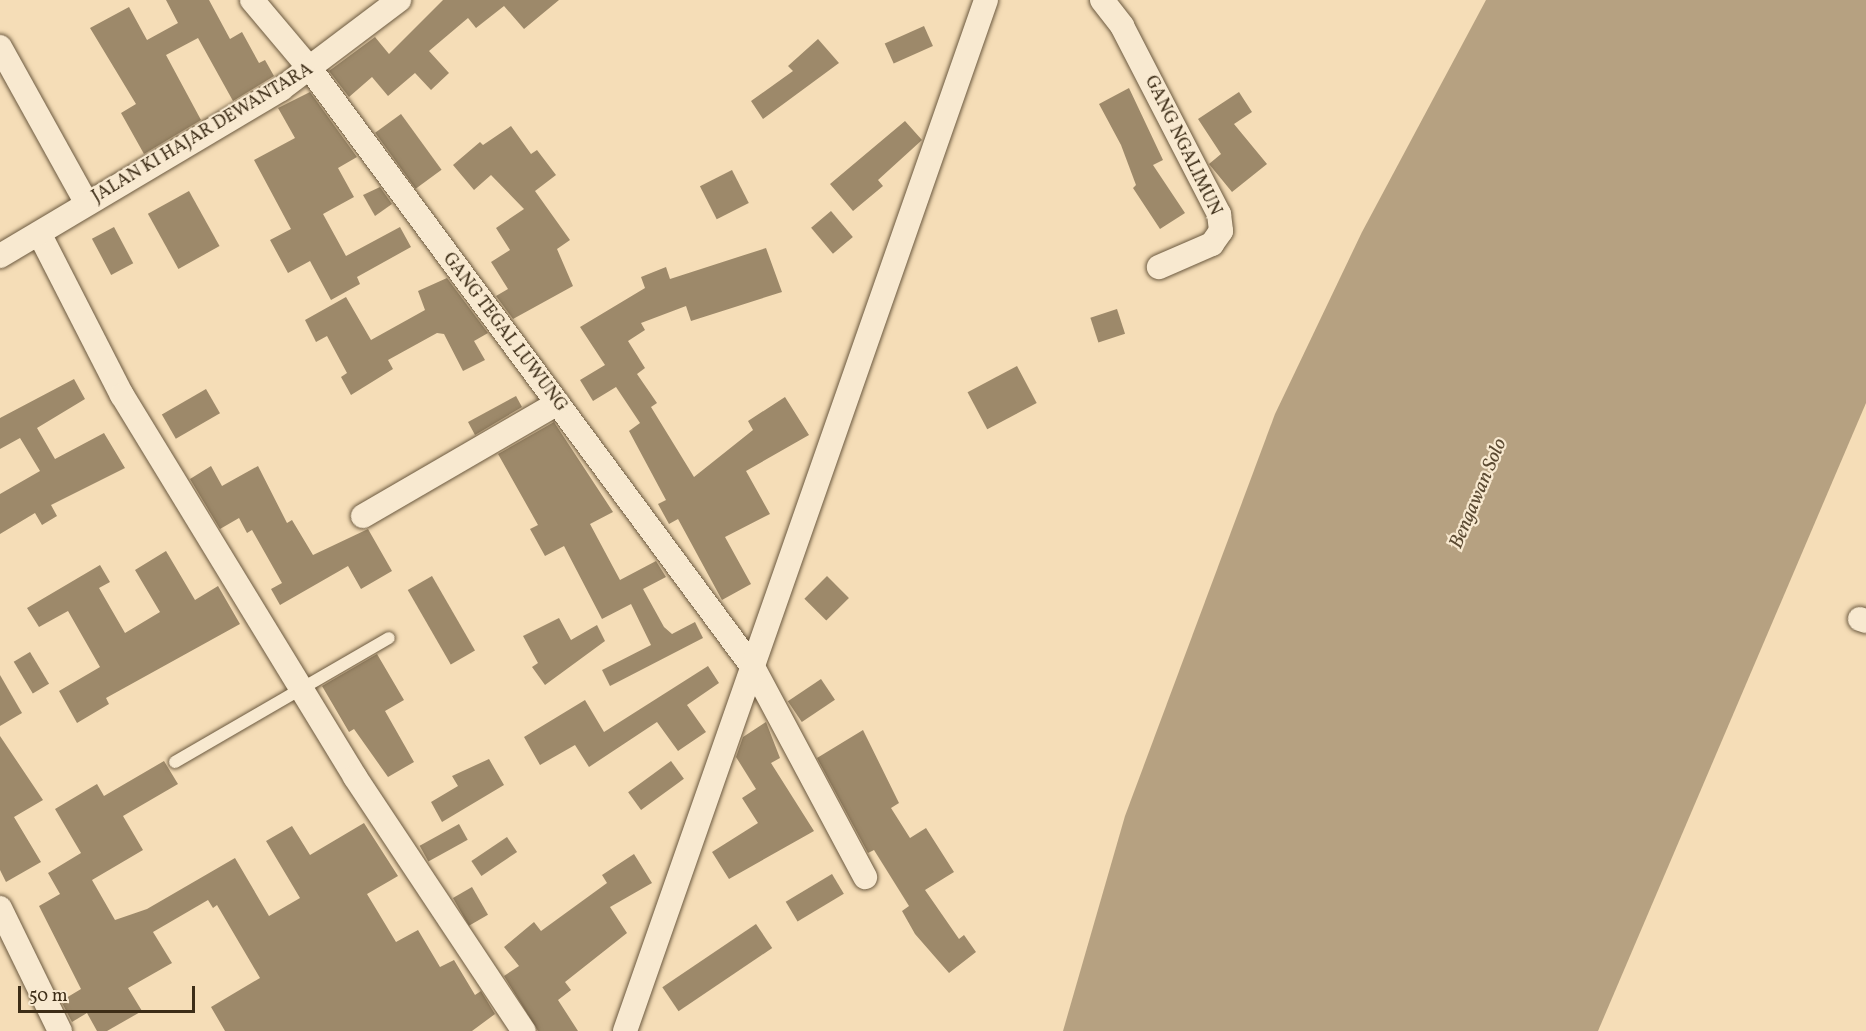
<!DOCTYPE html>
<html>
<head>
<meta charset="utf-8">
<style>
  body { margin:0 }
  #map { position:relative; width:1866px; height:1031px; overflow:hidden; background:#f5ddb7; font-family:Vollkorn,serif }
  div>[style] { position:absolute }
  .water>* { inset:0; background:#b6a181 }
  .building>* { inset:0; background:#9d896a; transform-origin:0 0 }
  .roads { filter:drop-shadow(0 0 2px #6b593f) drop-shadow(0 0 2px #6b593f) }
  .service>* { height:12px; margin:-6px; padding:0 6px; transform-origin:6px; border-radius:6px; background:#f8e9d0 }
  .minor>* { height:24px; margin:-12px; padding:0 12px; transform-origin:12px; border-radius:12px; background:#f8e9d0 }
  span { translate:-50% -50%; white-space:nowrap; text-align:center; line-height:1.15; -webkit-text-stroke:4.5px #f8e9d0; paint-order:stroke }
  .street-label { font-size:18px; color:#3d2d17 }
  .water-label { font-size:20px; color:#5b4a32; font-style:italic }
  .scale { position:absolute; left:18px; top:986px; width:177px; height:27px; box-sizing:border-box; border:3px solid #3d2d17; border-top:0; padding-left:8px; font-size:18px; line-height:21px; white-space:nowrap; color:#3d2d17; -webkit-text-stroke:4px #f8e9d0; paint-order:stroke }
</style>
</head>
<body>
<div id="map">
  <div class="water">
    <div style="clip-path:polygon(1486px 0,1866px 0,1866px 403px,1598px 1031px,1063px 1031px,1125px 816px,1275px 414px,1362px 232px)"></div>
  </div>
  <div class="building">
    <div style="clip-path:polygon(166px 0,209px 0,230px 39px,242px 32px,259px 63px,265px 60px,274px 76px,233px 101px,198px 38px,166px 55px,201px 120px,144px 154px,121px 113px,136px 104px,90px 28px,129px 7px,147px 40px,178px 23px)"></div>
    <div style="clip-path:polygon(443px 0,559px 0,524px 29px,504px 6px,476px 28px,468px 18px,429px 51px,449px 73px,431px 90px,415px 73px,388px 96px,372px 77px,349px 97px,329px 71px,375px 37px,389px 54px)"></div>
    <div style="left:924px;top:26px;width:22px;height:43px;rotate:66deg"></div>
    <div style="clip-path:polygon(818px 39px,839px 63px,763px 119px,751px 101px,793px 71px,788px 66px)"></div>
    <div style="clip-path:polygon(1129px 88px,1163px 160px,1153px 165px,1185px 213px,1160px 229px,1133px 188px,1136px 185px,1121px 145px,1099px 104px)"></div>
    <div style="clip-path:polygon(310px 92px,357px 157px,338px 168px,354px 197px,323px 214px,346px 256px,400px 227px,411px 247px,357px 277px,360px 284px,331px 300px,310px 261px,288px 273px,270px 240px,291px 229px,254px 160px,295px 138px,278px 108px)"></div>
    <div style="clip-path:polygon(1239px 92px,1252px 112px,1234px 124px,1267px 164px,1232px 192px,1209px 164px,1221px 154px,1198px 119px)"></div>
    <div style="left:401px;top:114px;width:69px;height:32px;rotate:54deg"></div>
    <div style="clip-path:polygon(905px 121px,922px 140px,878px 180px,883px 186px,853px 211px,830px 184px)"></div>
    <div style="clip-path:polygon(511px 126px,531px 154px,537px 150px,556px 175px,535px 191px,570px 240px,557px 249px,573px 286px,513px 319px,496px 296px,508px 289px,491px 262px,510px 250px,496px 228px,524px 209px,491px 175px,474px 190px,453px 165px,480px 142px,483px 145px)"></div>
    <div style="left:732px;top:170px;width:37px;height:36px;rotate:63deg"></div>
    <div style="clip-path:polygon(380px 187px,392px 204px,375px 216px,363px 195px)"></div>
    <div style="left:189px;top:191px;width:63px;height:47px;rotate:61deg"></div>
    <div style="left:831px;top:211px;width:34px;height:26px;rotate:50deg"></div>
    <div style="left:114px;top:227px;width:41px;height:25px;rotate:62deg"></div>
    <div style="clip-path:polygon(766px 248px,782px 292px,691px 321px,686px 306px,641px 323px,645px 330px,628px 341px,645px 368px,637px 374px,657px 403px,651px 407px,694px 477px,753px 430px,748px 421px,785px 397px,809px 435px,746px 471px,770px 514px,725px 537px,751px 584px,722px 600px,678px 519px,669px 524px,658px 504px,666px 500px,629px 431px,640px 423px,616px 387px,593px 401px,580px 380px,605px 365px,580px 327px,645px 288px,641px 277px,666px 267px,670px 279px)"></div>
    <div style="clip-path:polygon(447px 278px,488px 333px,474px 341px,485px 360px,463px 371px,444px 334px,437px 333px,388px 360px,393px 369px,351px 395px,341px 377px,347px 373px,327px 336px,316px 342px,305px 320px,346px 297px,371px 340px,425px 310px,418px 291px)"></div>
    <div style="left:1117px;top:309px;width:26px;height:28px;rotate:72deg"></div>
    <div style="left:1017px;top:366px;width:42px;height:56px;rotate:62deg"></div>
    <div style="clip-path:polygon(74px 379px,85px 399px,37px 428px,55px 459px,104px 433px,125px 468px,51px 505px,57px 516px,42px 525px,35px 513px,0 534px,0 494px,40px 471px,20px 438px,0 449px,0 418px)"></div>
    <div style="left:206px;top:389px;width:28px;height:51px;rotate:60deg"></div>
    <div style="clip-path:polygon(516px 396px,522px 407px,475px 435px,468px 422px)"></div>
    <div style="clip-path:polygon(554px 422px,613px 512px,590px 524px,620px 580px,656px 561px,666px 577px,643px 589px,664px 627px,672px 634px,695px 622px,703px 638px,610px 686px,602px 670px,651px 645px,631px 604px,602px 619px,564px 546px,545px 556px,530px 529px,538px 525px,498px 454px)"></div>
    <div style="clip-path:polygon(211px 466px,222px 486px,258px 466px,287px 523px,292px 520px,313px 555px,368px 529px,392px 571px,361px 589px,348px 566px,280px 605px,271px 589px,282px 583px,252px 530px,247px 533px,239px 518px,220px 529px,190px 479px)"></div>
    <div style="clip-path:polygon(166px 551px,195px 600px,218px 586px,240px 624px,106px 698px,109px 704px,77px 723px,59px 691px,100px 667px,68px 611px,39px 627px,27px 608px,100px 565px,110px 582px,99px 588px,125px 633px,160px 612px,135px 570px)"></div>
    <div style="left:432px;top:576px;width:86px;height:28px;rotate:60deg"></div>
    <div style="left:827px;top:576px;width:31px;height:32px;rotate:45deg"></div>
    <div style="clip-path:polygon(559px 618px,571px 640px,597px 625px,605px 641px,545px 685px,532px 667px,538px 663px,523px 636px)"></div>
    <div style="left:30px;top:652px;width:37px;height:19px;rotate:59deg"></div>
    <div style="clip-path:polygon(377px 654px,404px 700px,385px 711px,414px 762px,388px 777px,354px 729px,349px 732px,322px 686px)"></div>
    <div style="clip-path:polygon(708px 666px,719px 683px,687px 705px,706px 732px,678px 751px,657px 722px,589px 767px,575px 745px,540px 765px,524px 737px,585px 700px,604px 732px)"></div>
    <div style="clip-path:polygon(0 675px,22px 713px,0 726px)"></div>
    <div style="left:821px;top:679px;width:25px;height:40px;rotate:56deg"></div>
    <div style="clip-path:polygon(766px 722px,780px 758px,771px 763px,814px 831px,729px 879px,712px 852px,758px 823px,742px 798px,756px 789px,736px 757px,743px 737px)"></div>
    <div style="clip-path:polygon(863px 730px,899px 803px,891px 808px,910px 838px,926px 828px,954px 872px,925px 890px,959px 939px,964px 935px,976px 952px,949px 973px,915px 934px,902px 911px,909px 906px,874px 850px,868px 853px,817px 758px)"></div>
    <div style="clip-path:polygon(0 736px,43px 800px,14px 817px,41px 862px,6px 882px,0 870px)"></div>
    <div style="clip-path:polygon(489px 759px,504px 785px,442px 822px,431px 802px,458px 786px,452px 776px)"></div>
    <div style="clip-path:polygon(164px 761px,178px 784px,123px 816px,143px 850px,92px 880px,115px 920px,147px 909px,235px 858px,269px 916px,300px 898px,266px 841px,292px 826px,310px 855px,364px 823px,398px 876px,367px 894px,396px 942px,418px 930px,440px 967px,454px 960px,475px 995px,481px 991px,495px 1014px,472px 1031px,225px 1031px,211px 1007px,260px 978px,217px 905px,213px 908px,208px 900px,153px 932px,172px 963px,128px 988px,142px 1011px,107px 1031px,97px 1031px,87px 1013px,72px 1022px,61px 1001px,81px 989px,39px 906px,60px 894px,48px 873px,81px 853px,55px 809px,97px 784px,104px 796px)"></div>
    <div style="left:671px;top:761px;width:22px;height:53px;rotate:54deg"></div>
    <div style="left:459px;top:824px;width:18px;height:45px;rotate:61deg"></div>
    <div style="left:507px;top:837px;width:18px;height:43px;rotate:56deg"></div>
    <div style="clip-path:polygon(634px 854px,652px 883px,610px 907px,627px 933px,565px 982px,571px 990px,558px 1000px,578px 1031px,538px 1031px,504px 976px,519px 966px,504px 947px,534px 922px,541px 931px,607px 883px,602px 875px)"></div>
    <div style="left:832px;top:874px;width:23px;height:54px;rotate:59deg"></div>
    <div style="left:472px;top:887px;width:32px;height:22px;rotate:60deg"></div>
    <div style="left:756px;top:924px;width:29px;height:113px;rotate:56deg"></div>
  </div>
  <div class="roads">
    <div class="service">
      <div style="left:175px;top:762px;width:247px;rotate:-30.1deg"></div>
    </div>
    <div class="minor">
      <div style="left:252px;top:0;width:92px;rotate:49.9deg"></div>
      <div style="left:311px;top:70px;width:745px;rotate:53.51deg"></div>
      <div style="left:754px;top:669px;width:236px;rotate:61.9deg"></div>
      <div style="left:1102px;top:0;width:33px;rotate:52deg"></div>
      <div style="left:1122px;top:26px;width:212px;rotate:62.7deg"></div>
      <div style="left:1219px;top:214px;width:17px;rotate:83deg"></div>
      <div style="left:1221px;top:231px;width:16px;rotate:125deg"></div>
      <div style="left:1212px;top:244px;width:58px;rotate:156.5deg"></div>
      <div style="left:0;top:47px;width:179px;rotate:61deg"></div>
      <div style="left:40px;top:235px;width:180px;rotate:62.9deg"></div>
      <div style="left:122px;top:395px;width:447px;rotate:58.6deg"></div>
      <div style="left:355px;top:777px;width:305px;rotate:56.4deg"></div>
      <div style="left:0;top:256px;width:327px;rotate:-30.7deg"></div>
      <div style="left:281px;top:89px;width:148px;rotate:-37deg"></div>
      <div style="left:363px;top:516px;width:225px;rotate:-30.1deg"></div>
      <div style="left:1860px;top:619px;width:6px;rotate:18deg"></div>
      <div style="left:0;top:908px;width:137px;rotate:64deg"></div>
      <div style="left:625px;top:1031px;width:1092px;rotate:-70.7deg"></div>
    </div>
  </div>
  <div class="street-label">
    <span style="left:203px;top:134px;rotate:-31deg">JALAN KI HAJAR DEWANTARA</span>
    <span style="left:1182px;top:146px;rotate:64deg">GANG NGALIMUN</span>
    <span style="left:504px;top:333px;rotate:53deg">GANG TEGAL LUWUNG</span>
  </div>
  <div class="water-label">
    <span style="left:1479px;top:494px;rotate:-67deg">Bengawan Solo</span>
  </div>
  <div class="scale">50 m</div>
</div>
</body>
</html>
